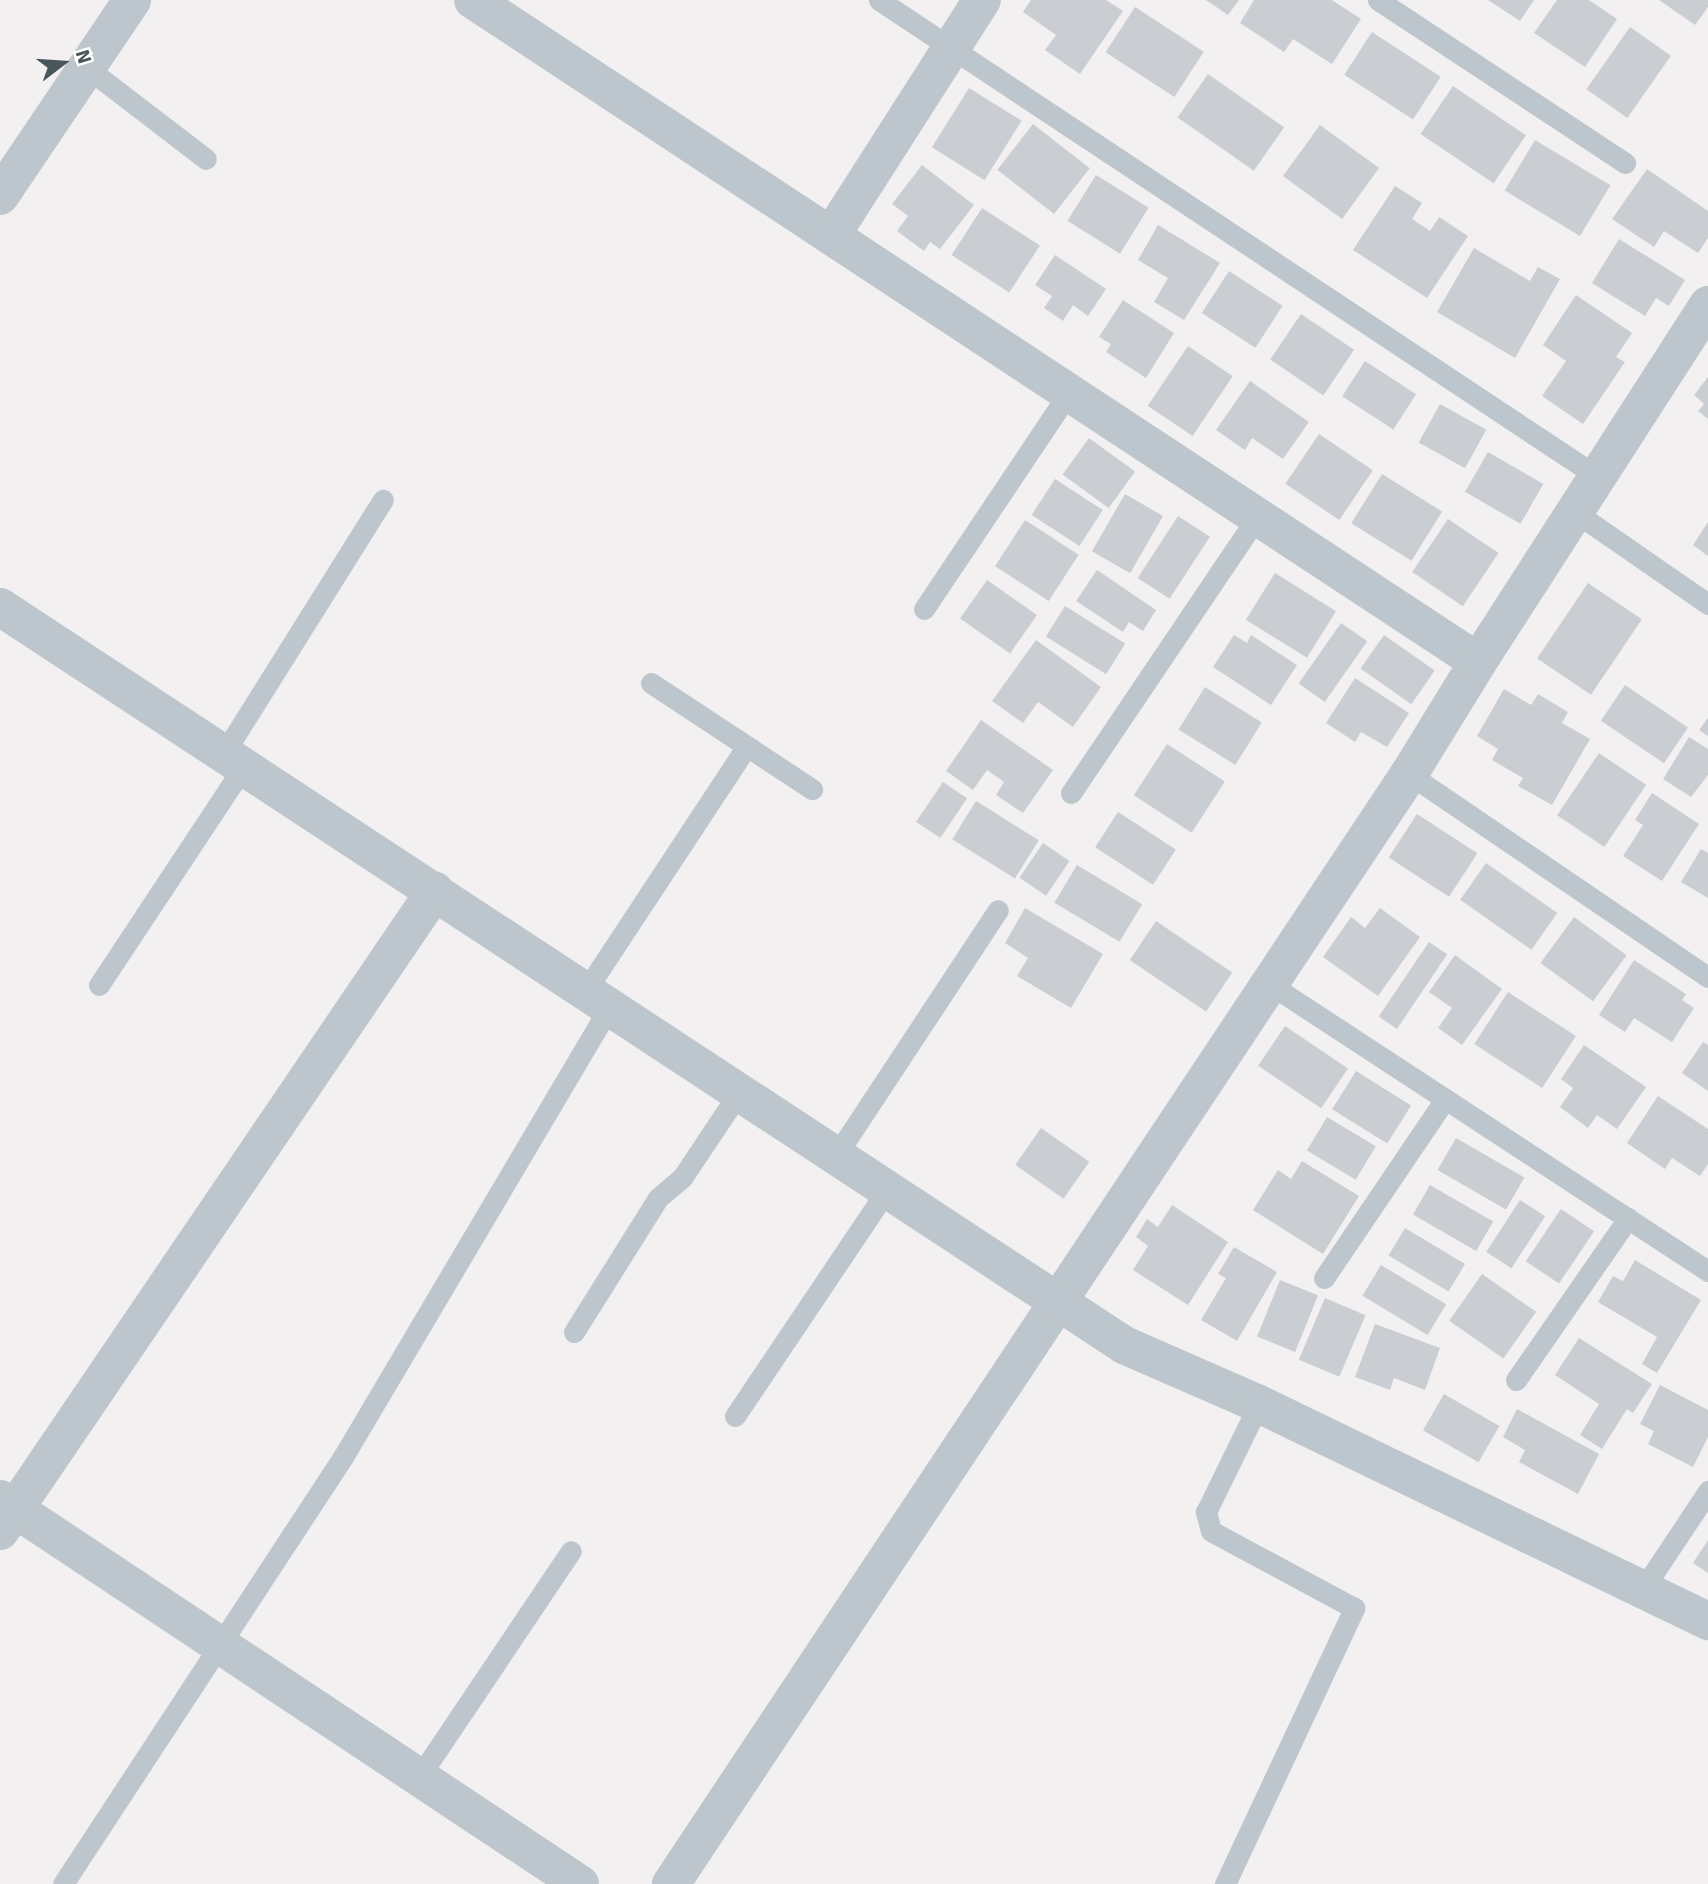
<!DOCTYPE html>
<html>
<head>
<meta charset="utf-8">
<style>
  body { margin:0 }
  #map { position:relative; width:1708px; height:1884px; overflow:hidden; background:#f2f0f1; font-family:Signika,sans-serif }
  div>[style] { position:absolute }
  .building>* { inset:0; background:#caced2; transform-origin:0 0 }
  .service>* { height:21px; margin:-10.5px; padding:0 10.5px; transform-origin:10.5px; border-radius:10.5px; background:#bdc6cc }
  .minor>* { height:38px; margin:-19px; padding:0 19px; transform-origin:19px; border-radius:19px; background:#bdc6cc }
  .tertiary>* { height:38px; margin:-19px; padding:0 19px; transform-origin:19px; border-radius:19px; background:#bdc6cc }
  span { translate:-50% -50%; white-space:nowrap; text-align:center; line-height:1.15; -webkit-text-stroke:5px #fff; paint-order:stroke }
  .north { position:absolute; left:28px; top:28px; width:70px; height:70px; -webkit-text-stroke:5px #fff; paint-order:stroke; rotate:73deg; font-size:19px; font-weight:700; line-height:28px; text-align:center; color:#49565c }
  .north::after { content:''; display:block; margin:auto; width:24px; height:32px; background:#49565c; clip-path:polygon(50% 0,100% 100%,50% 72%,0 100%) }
</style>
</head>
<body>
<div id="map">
  <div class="building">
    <div style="clip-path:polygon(1031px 0,1106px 0,1123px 11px,1080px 74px,1045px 50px,1056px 35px,1023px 12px)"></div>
    <div style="clip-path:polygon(1206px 0,1239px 0,1228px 15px)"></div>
    <div style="clip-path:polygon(1254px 0,1332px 0,1361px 19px,1332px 64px,1293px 39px,1284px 52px,1240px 23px)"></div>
    <div style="clip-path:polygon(1488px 0,1534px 0,1520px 21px)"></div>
    <div style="clip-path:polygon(1557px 0,1589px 0,1617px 19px,1585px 67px,1534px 33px)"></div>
    <div style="clip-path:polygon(1659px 0,1708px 0,1708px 7px,1695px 25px)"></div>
    <div style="left:1135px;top:7px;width:82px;height:54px;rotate:33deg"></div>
    <div style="left:1630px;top:27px;width:50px;height:76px;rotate:35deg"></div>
    <div style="left:1372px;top:32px;width:82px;height:51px;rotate:33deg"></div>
    <div style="left:1208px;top:74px;width:93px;height:53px;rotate:35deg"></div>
    <div style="left:1453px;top:86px;width:88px;height:58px;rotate:34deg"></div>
    <div style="left:969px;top:88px;width:62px;height:70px;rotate:32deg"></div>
    <div style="left:1033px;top:124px;width:72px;height:58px;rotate:38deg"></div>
    <div style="left:1320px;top:125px;width:73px;height:63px;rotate:36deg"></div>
    <div style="left:1535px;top:140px;width:88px;height:59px;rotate:31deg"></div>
    <div style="clip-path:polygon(922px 165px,974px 205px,940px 249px,930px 242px,924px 251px,897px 231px,908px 216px,892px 204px)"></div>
    <div style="clip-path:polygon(1647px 169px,1708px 211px,1708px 238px,1698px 253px,1664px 231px,1654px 247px,1612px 219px)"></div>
    <div style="left:1096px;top:175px;width:62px;height:54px;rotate:32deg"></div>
    <div style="clip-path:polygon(1395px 186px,1422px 203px,1412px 219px,1430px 231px,1439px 217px,1468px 236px,1427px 298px,1353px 250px)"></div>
    <div style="left:982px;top:208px;width:69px;height:56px;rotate:33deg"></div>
    <div style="clip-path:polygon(1158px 225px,1220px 263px,1184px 320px,1154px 302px,1168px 278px,1138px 260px)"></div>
    <div style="clip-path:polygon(1619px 239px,1685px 280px,1669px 306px,1656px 298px,1645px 316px,1592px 283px)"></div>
    <div style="clip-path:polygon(1474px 248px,1530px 281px,1538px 267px,1560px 279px,1515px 358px,1437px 312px)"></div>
    <div style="clip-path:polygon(1055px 255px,1106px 289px,1088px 316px,1073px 305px,1063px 321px,1044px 308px,1052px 296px,1035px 285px)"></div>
    <div style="left:1229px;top:271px;width:64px;height:50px;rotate:33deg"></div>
    <div style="clip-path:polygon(1576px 295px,1632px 333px,1616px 357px,1625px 362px,1583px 424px,1542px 396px,1566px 361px,1543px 345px)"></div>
    <div style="clip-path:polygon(1123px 300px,1174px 333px,1146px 378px,1106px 352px,1111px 344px,1099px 337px)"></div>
    <div style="left:1301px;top:314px;width:64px;height:55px;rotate:34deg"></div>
    <div style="left:1188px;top:346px;width:54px;height:72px;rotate:34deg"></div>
    <div style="left:1365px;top:361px;width:61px;height:42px;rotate:33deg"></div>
    <div style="clip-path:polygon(1708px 377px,1708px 419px,1698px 411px,1704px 404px,1694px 395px)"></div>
    <div style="clip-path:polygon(1250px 381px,1309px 422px,1283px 459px,1252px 438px,1245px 450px,1216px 430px)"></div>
    <div style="left:1440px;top:404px;width:53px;height:44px;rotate:29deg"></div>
    <div style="left:1319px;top:434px;width:65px;height:60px;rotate:34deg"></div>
    <div style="left:1089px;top:438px;width:57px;height:45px;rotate:36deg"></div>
    <div style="left:1488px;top:452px;width:64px;height:46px;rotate:30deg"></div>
    <div style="left:1382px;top:474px;width:71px;height:58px;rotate:32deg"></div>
    <div style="left:1055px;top:479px;width:57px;height:43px;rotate:33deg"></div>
    <div style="left:1125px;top:494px;width:44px;height:66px;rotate:30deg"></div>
    <div style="left:1178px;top:516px;width:38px;height:74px;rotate:33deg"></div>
    <div style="left:1448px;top:519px;width:61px;height:64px;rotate:34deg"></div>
    <div style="left:1025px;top:520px;width:64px;height:55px;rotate:33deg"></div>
    <div style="clip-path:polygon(1708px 522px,1708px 556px,1693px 545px)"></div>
    <div style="clip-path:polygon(1097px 570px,1156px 610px,1143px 631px,1129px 622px,1123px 632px,1076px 601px)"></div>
    <div style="left:1275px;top:573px;width:72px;height:55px;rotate:32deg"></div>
    <div style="left:987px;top:580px;width:61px;height:47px;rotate:35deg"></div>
    <div style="left:1588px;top:583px;width:65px;height:91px;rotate:34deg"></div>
    <div style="left:1065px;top:606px;width:71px;height:36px;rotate:32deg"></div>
    <div style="left:1341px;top:623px;width:32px;height:74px;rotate:35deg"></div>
    <div style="clip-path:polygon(1234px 635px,1247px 643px,1251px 635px,1297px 665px,1271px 705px,1213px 667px)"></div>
    <div style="left:1384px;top:635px;width:62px;height:41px;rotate:35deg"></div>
    <div style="clip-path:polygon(1036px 640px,1101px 687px,1073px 727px,1038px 702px,1023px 723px,992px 701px)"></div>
    <div style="clip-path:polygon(1355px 678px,1409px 713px,1387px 747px,1361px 732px,1355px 742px,1326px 723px)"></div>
    <div style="left:1625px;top:685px;width:76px;height:43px;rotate:34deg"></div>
    <div style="left:1205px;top:687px;width:67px;height:50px;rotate:32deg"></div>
    <div style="clip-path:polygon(1504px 689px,1531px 705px,1538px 694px,1568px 712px,1562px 723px,1590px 739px,1552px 805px,1518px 786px,1523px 778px,1492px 760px,1498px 749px,1477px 736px)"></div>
    <div style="clip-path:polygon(1708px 718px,1708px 736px,1699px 730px)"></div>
    <div style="clip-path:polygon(981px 720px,1053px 770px,1023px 813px,996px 795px,1004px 782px,987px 770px,973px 790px,946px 771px)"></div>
    <div style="clip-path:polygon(1689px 737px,1708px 749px,1708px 775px,1691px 797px,1663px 779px)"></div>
    <div style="left:1167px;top:744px;width:69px;height:61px;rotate:33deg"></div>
    <div style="left:1599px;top:753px;width:57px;height:75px;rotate:34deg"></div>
    <div style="left:943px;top:782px;width:29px;height:48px;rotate:34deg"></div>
    <div style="clip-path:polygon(1652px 793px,1699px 824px,1662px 881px,1623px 856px,1643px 825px,1635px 820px)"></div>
    <div style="left:976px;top:801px;width:74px;height:45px;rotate:32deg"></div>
    <div style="left:1118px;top:812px;width:69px;height:42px;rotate:33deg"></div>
    <div style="left:1417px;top:814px;width:72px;height:52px;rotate:33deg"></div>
    <div style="left:1043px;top:843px;width:32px;height:42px;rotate:34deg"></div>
    <div style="clip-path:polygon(1701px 849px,1708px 853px,1708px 898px,1681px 882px)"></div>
    <div style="left:1486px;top:863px;width:87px;height:45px;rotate:35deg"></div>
    <div style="left:1077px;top:865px;width:76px;height:44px;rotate:31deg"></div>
    <div style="clip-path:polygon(1025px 908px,1103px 954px,1071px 1008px,1017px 976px,1028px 958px,1005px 943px)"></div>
    <div style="clip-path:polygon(1380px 908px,1420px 937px,1378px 996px,1323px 957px,1351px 917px,1365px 928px)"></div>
    <div style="left:1574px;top:917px;width:65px;height:57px;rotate:36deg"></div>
    <div style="left:1156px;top:921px;width:92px;height:47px;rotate:34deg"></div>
    <div style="left:1429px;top:942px;width:22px;height:90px;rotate:34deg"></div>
    <div style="clip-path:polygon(1455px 955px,1502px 989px,1462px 1045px,1438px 1028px,1452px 1008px,1429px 992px)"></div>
    <div style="clip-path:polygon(1634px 960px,1686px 994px,1682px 1000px,1694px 1008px,1672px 1042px,1634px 1018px,1625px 1032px,1599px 1015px)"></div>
    <div style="left:1508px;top:992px;width:81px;height:62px;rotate:33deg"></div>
    <div style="left:1285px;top:1026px;width:76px;height:48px;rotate:34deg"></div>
    <div style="clip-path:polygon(1703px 1042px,1708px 1045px,1708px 1091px,1682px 1073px)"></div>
    <div style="clip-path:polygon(1584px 1045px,1646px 1087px,1617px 1129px,1597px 1115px,1588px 1128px,1560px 1107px,1573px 1088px,1561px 1079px)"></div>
    <div style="left:1356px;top:1071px;width:65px;height:45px;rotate:32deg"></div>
    <div style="clip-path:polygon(1658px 1096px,1708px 1129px,1708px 1164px,1700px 1176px,1672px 1158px,1665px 1169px,1627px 1143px)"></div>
    <div style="left:1327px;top:1117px;width:57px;height:39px;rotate:31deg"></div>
    <div style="left:1041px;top:1128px;width:59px;height:45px;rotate:35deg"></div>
    <div style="left:1456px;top:1138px;width:79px;height:37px;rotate:30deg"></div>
    <div style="clip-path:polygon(1302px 1161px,1359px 1196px,1323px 1254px,1253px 1210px,1278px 1170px,1291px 1179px)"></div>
    <div style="left:1430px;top:1185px;width:73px;height:34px;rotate:30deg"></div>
    <div style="left:1520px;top:1200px;width:30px;height:62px;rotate:33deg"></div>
    <div style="clip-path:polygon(1172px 1205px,1228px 1242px,1188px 1305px,1133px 1270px,1148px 1246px,1136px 1237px,1147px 1219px,1158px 1227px)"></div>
    <div style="left:1561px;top:1209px;width:40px;height:63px;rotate:34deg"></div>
    <div style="left:1405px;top:1228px;width:70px;height:32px;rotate:31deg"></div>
    <div style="clip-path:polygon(1234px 1247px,1277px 1272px,1237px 1341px,1201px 1320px,1226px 1278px,1218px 1274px)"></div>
    <div style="clip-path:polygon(1635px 1260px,1701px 1300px,1657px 1373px,1642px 1364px,1657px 1337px,1598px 1302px,1613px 1276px,1623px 1281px)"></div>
    <div style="left:1381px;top:1265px;width:76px;height:36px;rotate:31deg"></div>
    <div style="left:1482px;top:1274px;width:66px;height:57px;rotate:35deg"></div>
    <div style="left:1280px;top:1280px;width:41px;height:61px;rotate:22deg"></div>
    <div style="left:1325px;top:1298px;width:44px;height:67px;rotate:23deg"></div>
    <div style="clip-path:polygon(1375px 1324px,1440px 1348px,1425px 1390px,1394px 1378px,1390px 1390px,1355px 1377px)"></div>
    <div style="clip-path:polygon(1579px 1338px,1652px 1384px,1633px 1413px,1627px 1409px,1602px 1449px,1580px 1435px,1599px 1404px,1555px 1375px)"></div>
    <div style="clip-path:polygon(1660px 1385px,1708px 1410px,1708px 1437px,1693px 1467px,1648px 1444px,1654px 1431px,1640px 1424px)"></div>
    <div style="left:1444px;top:1394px;width:64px;height:42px;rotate:30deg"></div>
    <div style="clip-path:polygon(1517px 1409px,1599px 1454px,1578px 1494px,1519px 1462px,1525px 1450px,1503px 1437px)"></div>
    <div style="clip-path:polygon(1708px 1540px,1708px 1573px,1693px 1563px)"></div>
  </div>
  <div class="service">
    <div style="left:879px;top:0;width:863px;rotate:33.56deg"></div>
    <div style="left:1378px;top:0;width:296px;rotate:33.4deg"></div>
    <div style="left:86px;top:67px;width:151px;rotate:37.5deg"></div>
    <div style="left:1575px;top:512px;width:162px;rotate:34.7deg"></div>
    <div style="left:924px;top:609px;width:261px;rotate:-56.2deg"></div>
    <div style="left:651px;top:683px;width:193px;rotate:33.4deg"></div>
    <div style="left:224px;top:753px;width:299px;rotate:-57.9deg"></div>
    <div style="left:1409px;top:774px;width:361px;rotate:34.2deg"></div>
    <div style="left:1071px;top:793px;width:333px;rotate:-56deg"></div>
    <div style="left:1268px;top:983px;width:526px;rotate:33.21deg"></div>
    <div style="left:99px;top:985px;width:263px;rotate:-56.5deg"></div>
    <div style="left:586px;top:990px;width:292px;rotate:-56.6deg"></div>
    <div style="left:837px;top:1154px;width:292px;rotate:-56.6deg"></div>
    <div style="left:1324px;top:1278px;width:216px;rotate:-55.9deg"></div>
    <div style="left:574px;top:1332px;width:158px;rotate:-57.9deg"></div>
    <div style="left:658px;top:1198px;width:31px;rotate:-40deg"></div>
    <div style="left:682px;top:1178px;width:105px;rotate:-56.3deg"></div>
    <div style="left:1516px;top:1380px;width:197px;rotate:-55.3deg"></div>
    <div style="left:735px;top:1416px;width:275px;rotate:-56.1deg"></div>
    <div style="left:1643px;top:1589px;width:118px;rotate:-56.4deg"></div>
    <div style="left:419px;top:1777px;width:272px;rotate:-56.1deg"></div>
    <div style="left:63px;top:1884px;width:511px;rotate:-56.75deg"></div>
    <div style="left:343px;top:1457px;width:524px;rotate:-59.37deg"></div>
    <div style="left:1225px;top:1884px;width:305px;rotate:-64.9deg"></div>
    <div style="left:1354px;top:1608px;width:162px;rotate:-151.7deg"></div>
    <div style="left:1211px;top:1531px;width:20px;rotate:-105deg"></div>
    <div style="left:1206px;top:1512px;width:120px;rotate:-63.9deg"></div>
  </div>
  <div class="minor">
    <div style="left:473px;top:0;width:1203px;rotate:33.37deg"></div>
    <div style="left:1478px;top:662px;width:132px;rotate:121.6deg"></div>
    <div style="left:1409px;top:774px;width:1333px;rotate:123.62deg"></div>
    <div style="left:0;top:196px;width:236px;rotate:-56deg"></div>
    <div style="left:831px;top:236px;width:280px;rotate:-57.4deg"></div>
    <div style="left:0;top:607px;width:1345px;rotate:33.29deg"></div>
    <div style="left:1124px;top:1345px;width:147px;rotate:23.6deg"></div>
    <div style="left:1259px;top:1404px;width:499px;rotate:25.8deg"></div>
    <div style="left:0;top:1499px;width:696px;rotate:33.58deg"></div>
    <div style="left:0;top:1531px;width:774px;rotate:-55.8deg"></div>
  </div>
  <div class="tertiary">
    <div style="left:1478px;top:662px;width:425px;rotate:-57.2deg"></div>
  </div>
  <div class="north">N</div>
</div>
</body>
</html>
